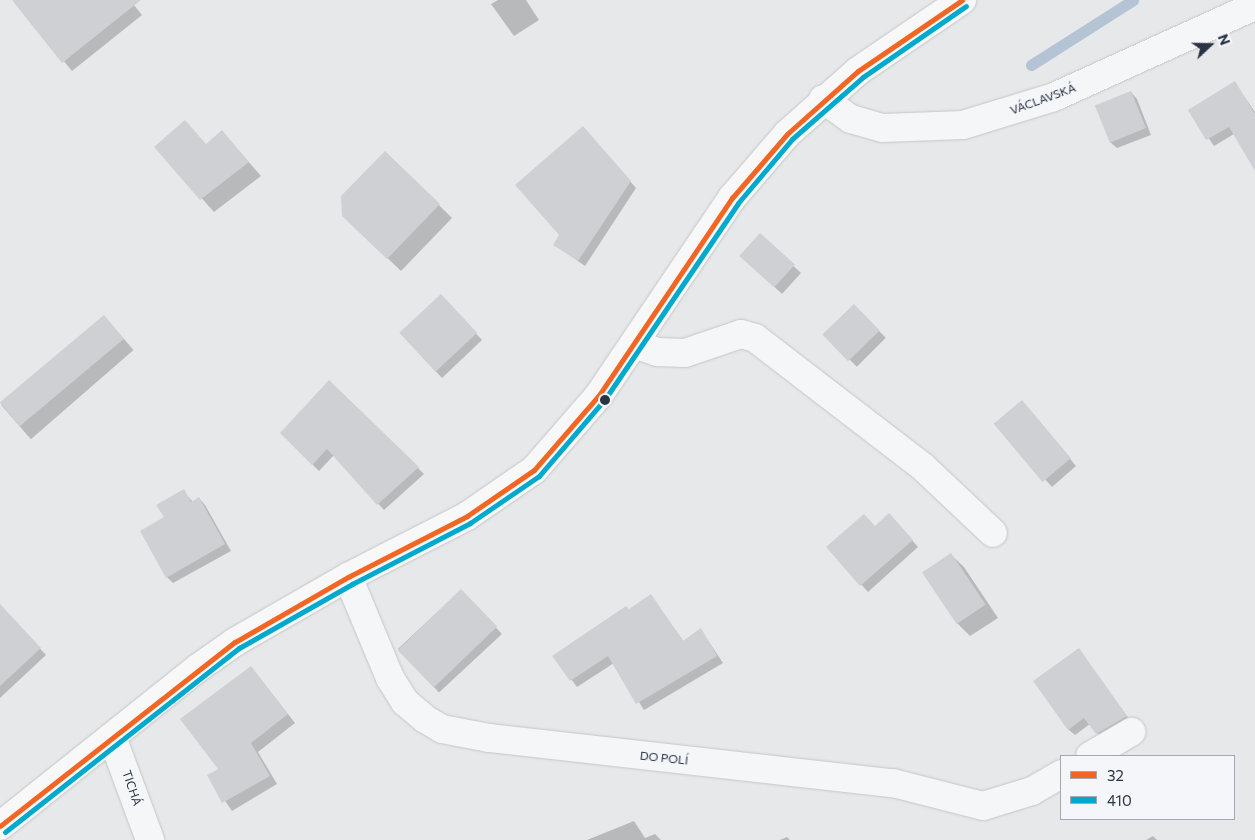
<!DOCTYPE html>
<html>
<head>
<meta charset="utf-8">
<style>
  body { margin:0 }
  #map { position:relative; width:1255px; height:840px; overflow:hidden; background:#e6e8ea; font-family:Commissioner,sans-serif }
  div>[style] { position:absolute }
  .shadow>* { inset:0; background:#0003; transform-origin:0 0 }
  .stream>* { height:11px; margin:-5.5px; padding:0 5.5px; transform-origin:5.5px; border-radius:5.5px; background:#b4c4d5 }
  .building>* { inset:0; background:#ced0d3; transform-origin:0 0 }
  .roads { filter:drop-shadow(0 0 1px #c4c6c8) drop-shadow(0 0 1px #c4c6c8) }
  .street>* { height:28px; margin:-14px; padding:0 14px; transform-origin:14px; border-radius:14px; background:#f5f6f7 }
  .secondary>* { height:28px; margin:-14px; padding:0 14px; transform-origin:14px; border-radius:14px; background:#f8f8f8 }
  .bus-1>* { height:5px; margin:-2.5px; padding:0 2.5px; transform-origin:2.5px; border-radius:2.5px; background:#f26522 }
  .bus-2>* { height:5px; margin:-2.5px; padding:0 2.5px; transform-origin:2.5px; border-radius:2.5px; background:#00a9ce }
  .dots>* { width:14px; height:14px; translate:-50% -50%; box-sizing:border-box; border:2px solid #f4f6f9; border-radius:50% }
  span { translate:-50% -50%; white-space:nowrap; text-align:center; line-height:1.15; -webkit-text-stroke:4px #f4f6f9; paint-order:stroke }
  .street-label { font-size:12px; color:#2b3445 }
  .legend { position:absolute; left:1060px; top:755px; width:175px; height:65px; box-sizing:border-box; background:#f4f6f9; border:1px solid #a4a8b1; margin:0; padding:6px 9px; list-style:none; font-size:15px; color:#2b3445 }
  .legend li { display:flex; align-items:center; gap:10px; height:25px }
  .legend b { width:25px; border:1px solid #a4a8b1 }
  .north { position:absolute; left:1185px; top:20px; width:50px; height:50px; -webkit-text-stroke:4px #f4f6f9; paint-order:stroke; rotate:69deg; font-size:14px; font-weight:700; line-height:20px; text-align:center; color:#2b3445 }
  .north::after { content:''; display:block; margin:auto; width:18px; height:22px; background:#2b3445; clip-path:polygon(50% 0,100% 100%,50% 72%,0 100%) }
</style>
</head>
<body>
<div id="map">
  <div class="shadow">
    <div style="clip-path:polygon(13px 0,130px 0,142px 15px,72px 71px)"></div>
    <div style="clip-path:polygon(498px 0,526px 0,539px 20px,514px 36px,491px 4px)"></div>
    <div style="clip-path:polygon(1235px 83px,1255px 112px,1255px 169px,1234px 134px,1214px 146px,1189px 110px)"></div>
    <div style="clip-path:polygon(1131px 92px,1137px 99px,1151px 135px,1117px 148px,1110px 142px)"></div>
    <div style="clip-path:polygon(222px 132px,261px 176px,214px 212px,156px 147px,207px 145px)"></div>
    <div style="clip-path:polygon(589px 134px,636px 188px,585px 266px,554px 244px,561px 235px)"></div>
    <div style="clip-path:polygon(385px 152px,452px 218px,401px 271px,357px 229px)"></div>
    <div style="clip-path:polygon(760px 235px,801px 273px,782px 294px,748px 262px)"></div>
    <div style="clip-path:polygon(447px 302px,482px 340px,442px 378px,400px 333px)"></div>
    <div style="left:854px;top:306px;width:45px;height:41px;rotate:45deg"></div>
    <div style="left:104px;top:316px;width:45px;height:136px;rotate:49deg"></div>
    <div style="clip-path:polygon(1028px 408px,1076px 466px,1052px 487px,995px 424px)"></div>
    <div style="clip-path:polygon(281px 433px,418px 468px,424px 474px,384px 510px,334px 455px,319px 471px)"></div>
    <div style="clip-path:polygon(183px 491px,193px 502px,199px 498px,205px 505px,231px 551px,173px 583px,167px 577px,165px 518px)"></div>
    <div style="clip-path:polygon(896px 522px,918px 547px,868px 592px,828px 547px)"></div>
    <div style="clip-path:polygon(950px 554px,964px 567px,998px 618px,970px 636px,957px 623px,924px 573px)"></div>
    <div style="left:461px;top:590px;width:60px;height:86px;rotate:47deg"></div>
    <div style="clip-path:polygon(651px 596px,684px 642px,701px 630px,723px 663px,644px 710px,614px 663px,577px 687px,554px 656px)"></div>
    <div style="clip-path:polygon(0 605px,46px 655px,0 698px)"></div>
    <div style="clip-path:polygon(1079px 650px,1132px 723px,1103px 740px,1090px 724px,1075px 735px,1068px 729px)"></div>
    <div style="clip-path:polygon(251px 667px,295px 723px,258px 752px,277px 784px,232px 811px,208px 776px,220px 769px)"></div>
    <div style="clip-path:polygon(634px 821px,645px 838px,655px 834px,661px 840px,587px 840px)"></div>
    <div style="clip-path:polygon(1153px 836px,1157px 840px,1146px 840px)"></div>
    <div style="clip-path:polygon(787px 837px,790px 840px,780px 840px)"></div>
  </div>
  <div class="stream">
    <div style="left:1031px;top:65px;width:121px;rotate:-32.5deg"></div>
  </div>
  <div class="building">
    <div style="clip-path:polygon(12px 0,141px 0,62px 63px)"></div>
    <div style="clip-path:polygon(1235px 81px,1255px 114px,1255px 171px,1229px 127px,1206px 140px,1188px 110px)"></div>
    <div style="left:1131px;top:91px;width:40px;height:39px;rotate:68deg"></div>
    <div style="clip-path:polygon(185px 120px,206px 144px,222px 130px,249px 162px,200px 200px,154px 147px)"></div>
    <div style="clip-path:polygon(583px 126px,631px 181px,578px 261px,553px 245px,559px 235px,515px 185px)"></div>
    <div style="clip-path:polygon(385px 151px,440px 204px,387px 259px,342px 216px,341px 196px)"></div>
    <div style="left:760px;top:233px;width:47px;height:31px;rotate:42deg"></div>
    <div style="left:441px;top:294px;width:53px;height:57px;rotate:47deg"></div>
    <div style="left:854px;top:304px;width:37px;height:44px;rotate:46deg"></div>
    <div style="left:104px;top:315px;width:31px;height:136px;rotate:50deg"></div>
    <div style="clip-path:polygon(329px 380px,419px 467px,377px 505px,327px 449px,312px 465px,280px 433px)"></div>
    <div style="left:1022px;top:400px;width:76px;height:37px;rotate:50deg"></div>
    <div style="clip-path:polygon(184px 489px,191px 502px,199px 497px,225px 544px,166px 578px,140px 531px,164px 517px,156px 505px)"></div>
    <div style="clip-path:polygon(889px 513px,913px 540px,860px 586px,826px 547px,864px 514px,875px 526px)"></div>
    <div style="left:951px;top:553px;width:62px;height:35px;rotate:56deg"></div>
    <div style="left:461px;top:589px;width:52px;height:88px;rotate:46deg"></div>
    <div style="clip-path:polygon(651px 594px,683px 641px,701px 628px,717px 656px,636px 704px,608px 656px,570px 681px,552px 656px,626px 606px,629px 609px)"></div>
    <div style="clip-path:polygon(0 604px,41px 648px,0 686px)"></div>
    <div style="clip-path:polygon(1079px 648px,1127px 716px,1096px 734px,1084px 718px,1068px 730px,1033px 681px)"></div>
    <div style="clip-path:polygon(251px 666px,288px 714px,251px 743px,270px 776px,222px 803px,207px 775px,218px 769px,180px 719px)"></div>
  </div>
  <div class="roads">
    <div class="street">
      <div style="left:823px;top:99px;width:34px;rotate:36deg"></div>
      <div style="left:851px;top:119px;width:33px;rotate:16deg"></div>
      <div style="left:883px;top:128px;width:80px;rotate:-2.1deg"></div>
      <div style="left:963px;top:125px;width:95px;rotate:-17.1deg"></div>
      <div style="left:1054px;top:97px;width:221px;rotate:-24.4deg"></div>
      <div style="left:634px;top:344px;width:24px;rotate:19deg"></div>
      <div style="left:657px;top:352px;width:28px;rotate:2deg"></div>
      <div style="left:685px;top:353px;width:59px;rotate:-18.7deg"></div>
      <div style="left:741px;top:334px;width:15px;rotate:16deg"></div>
      <div style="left:755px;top:338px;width:212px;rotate:37.5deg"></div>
      <div style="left:923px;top:467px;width:96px;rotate:43.3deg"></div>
      <div style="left:348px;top:577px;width:109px;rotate:67.4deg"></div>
      <div style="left:390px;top:678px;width:28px;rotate:58deg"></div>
      <div style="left:405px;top:702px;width:26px;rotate:40deg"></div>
      <div style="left:425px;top:719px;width:20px;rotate:30deg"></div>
      <div style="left:442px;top:729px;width:48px;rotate:10.8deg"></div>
      <div style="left:489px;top:738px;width:406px;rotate:6.4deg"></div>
      <div style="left:893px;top:783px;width:93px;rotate:14.3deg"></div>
      <div style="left:983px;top:806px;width:51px;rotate:-17deg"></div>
      <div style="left:1032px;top:791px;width:34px;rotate:-30deg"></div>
      <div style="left:112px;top:737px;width:110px;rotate:69.7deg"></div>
      <div style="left:1090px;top:756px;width:48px;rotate:-30.3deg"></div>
    </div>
    <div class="secondary">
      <div style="left:0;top:826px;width:253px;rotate:-38.6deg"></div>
      <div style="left:198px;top:668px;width:45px;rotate:-35.1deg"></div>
      <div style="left:235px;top:642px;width:130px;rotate:-29.9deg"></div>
      <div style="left:348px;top:577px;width:134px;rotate:-27.1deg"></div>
      <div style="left:467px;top:516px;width:81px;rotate:-34.5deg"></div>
      <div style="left:534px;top:470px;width:99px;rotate:-49.1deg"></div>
      <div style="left:599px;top:395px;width:238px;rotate:-56deg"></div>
      <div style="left:732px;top:198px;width:84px;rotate:-49.3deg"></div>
      <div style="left:787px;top:134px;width:95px;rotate:-41.6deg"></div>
      <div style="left:858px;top:71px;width:126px;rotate:-34.3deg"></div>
    </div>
  </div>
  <div class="bus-1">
    <div style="left:0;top:826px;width:298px;rotate:-38.1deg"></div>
    <div style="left:235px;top:642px;width:130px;rotate:-29.9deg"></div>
    <div style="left:348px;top:577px;width:134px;rotate:-27.1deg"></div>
    <div style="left:467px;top:516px;width:81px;rotate:-34.5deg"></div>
    <div style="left:534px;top:470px;width:99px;rotate:-49.1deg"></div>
    <div style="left:599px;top:395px;width:238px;rotate:-56deg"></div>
    <div style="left:732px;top:198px;width:84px;rotate:-49.3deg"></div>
    <div style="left:787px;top:134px;width:95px;rotate:-41.6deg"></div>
    <div style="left:858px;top:71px;width:126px;rotate:-34.3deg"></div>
  </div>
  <div class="bus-2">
    <div style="left:5px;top:832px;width:298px;rotate:-38.2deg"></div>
    <div style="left:239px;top:648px;width:130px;rotate:-29.5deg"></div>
    <div style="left:352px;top:584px;width:133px;rotate:-27.3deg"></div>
    <div style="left:470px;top:523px;width:83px;rotate:-34.3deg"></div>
    <div style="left:539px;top:476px;width:101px;rotate:-49.4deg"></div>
    <div style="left:605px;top:399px;width:237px;rotate:-55.8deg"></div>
    <div style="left:738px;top:203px;width:84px;rotate:-49.8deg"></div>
    <div style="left:792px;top:139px;width:94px;rotate:-41.1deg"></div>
    <div style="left:863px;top:77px;width:125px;rotate:-34.6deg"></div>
  </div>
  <div class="dots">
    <div style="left:605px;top:400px;background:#2b3445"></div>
  </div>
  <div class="street-label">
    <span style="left:1043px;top:99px;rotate:-20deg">VÁCLAVSKÁ</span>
    <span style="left:664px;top:758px;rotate:6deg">DO POLÍ</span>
    <span style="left:132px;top:788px;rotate:71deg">TICHÁ</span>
  </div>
  <ul class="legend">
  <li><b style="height:6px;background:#f26522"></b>32</li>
  <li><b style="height:6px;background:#00a9ce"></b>410</li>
  </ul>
  <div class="north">N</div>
</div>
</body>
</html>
